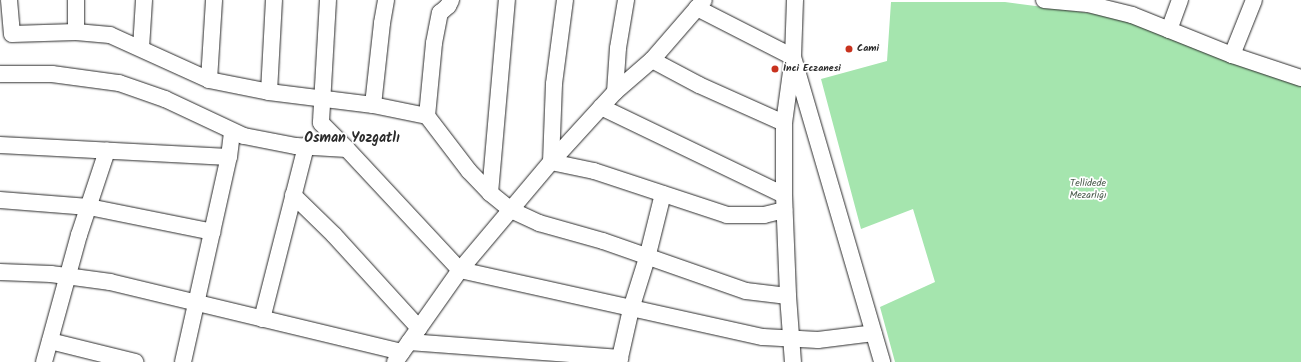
<!DOCTYPE html>
<html>
<head>
<meta charset="utf-8">
<style>
  body { margin:0 }
  #map { position:relative; width:1301px; height:362px; overflow:hidden; background:#fff; font-family:Kalam,sans-serif }
  div>[style] { position:absolute }
  .green>* { inset:0; background:#a5e5ae }
  .roads { filter:drop-shadow(0 0 1px #2b2b2b) drop-shadow(0 0 1px #2b2b2b) }
  .minor>* { height:16px; margin:-8px; padding:0 8px; transform-origin:8px; border-radius:8px; background:#fff }
  .dots>* { width:11px; height:11px; translate:-50% -50%; box-sizing:border-box; border:2px solid #fff; border-radius:50% }
  span { translate:-50% -50%; white-space:nowrap; text-align:center; line-height:1.15; -webkit-text-stroke:3.5px #fff; paint-order:stroke }
  .poi-label { font-size:10px; color:#2b2b2b; font-weight:700 }
  .left { translate:0 -50%; text-align:left }
  .park-label { font-size:10px; color:#4a5a4c }
  .district-label { font-size:14px; color:#2b2b2b; font-weight:700 }
</style>
</head>
<body>
<div id="map">
  <div class="green">
    <div style="clip-path:polygon(891px 2px,1005px 2px,1128px 18px,1301px 81px,1301px 362px,895px 362px,880px 307px,935px 282px,913px 209px,861px 229px,821px 79px,887px 61px)"></div>
  </div>
  <div class="roads">
    <div class="minor">
      <div style="left:9px;top:0;width:34px;rotate:85deg"></div>
      <div style="left:12px;top:34px;width:64px;rotate:-1.8deg"></div>
      <div style="left:76px;top:0;width:32px;rotate:90deg"></div>
      <div style="left:76px;top:32px;width:34px;rotate:5deg"></div>
      <div style="left:110px;top:35px;width:109px;rotate:24.4deg"></div>
      <div style="left:209px;top:80px;width:61px;rotate:11.3deg"></div>
      <div style="left:269px;top:92px;width:105px;rotate:7.1deg"></div>
      <div style="left:373px;top:105px;width:55px;rotate:11.5deg"></div>
      <div style="left:427px;top:116px;width:69px;rotate:52.6deg"></div>
      <div style="left:469px;top:171px;width:30px;rotate:46deg"></div>
      <div style="left:490px;top:193px;width:27px;rotate:39deg"></div>
      <div style="left:511px;top:210px;width:31px;rotate:25deg"></div>
      <div style="left:539px;top:223px;width:66px;rotate:15.7deg"></div>
      <div style="left:603px;top:241px;width:151px;rotate:19.3deg"></div>
      <div style="left:746px;top:291px;width:42px;rotate:6.8deg"></div>
      <div style="left:328px;top:0;width:123px;rotate:93.3deg"></div>
      <div style="left:321px;top:123px;width:37px;rotate:45deg"></div>
      <div style="left:565px;top:0;width:85px;rotate:97.5deg"></div>
      <div style="left:554px;top:84px;width:78px;rotate:92.2deg"></div>
      <div style="left:551px;top:162px;width:44px;rotate:11.8deg"></div>
      <div style="left:594px;top:171px;width:140px;rotate:18.3deg"></div>
      <div style="left:727px;top:215px;width:37px"></div>
      <div style="left:764px;top:215px;width:21px;rotate:-14deg"></div>
      <div style="left:795px;top:0;width:57px;rotate:92deg"></div>
      <div style="left:793px;top:57px;width:318px;rotate:73.7deg"></div>
      <div style="left:1044px;top:0;width:44px;rotate:5.2deg"></div>
      <div style="left:1088px;top:4px;width:45px;rotate:14deg"></div>
      <div style="left:1132px;top:15px;width:108px;rotate:21.8deg"></div>
      <div style="left:1232px;top:55px;width:73px;rotate:18.4deg"></div>
      <div style="left:1169px;top:30px;width:32px;rotate:-70deg"></div>
      <div style="left:141px;top:48px;width:48px;rotate:-86.4deg"></div>
      <div style="left:1232px;top:55px;width:59px;rotate:-68.2deg"></div>
      <div style="left:652px;top:60px;width:53px;rotate:28deg"></div>
      <div style="left:699px;top:85px;width:93px;rotate:24.1deg"></div>
      <div style="left:784px;top:123px;width:67px;rotate:-82.2deg"></div>
      <div style="left:793px;top:57px;width:108px;rotate:-153deg"></div>
      <div style="left:0;top:74px;width:52px"></div>
      <div style="left:52px;top:74px;width:68px;rotate:7.7deg"></div>
      <div style="left:119px;top:83px;width:49px;rotate:19.2deg"></div>
      <div style="left:165px;top:99px;width:87px;rotate:25.1deg"></div>
      <div style="left:244px;top:136px;width:53px;rotate:10.9deg"></div>
      <div style="left:296px;top:146px;width:51px;rotate:3.4deg"></div>
      <div style="left:347px;top:149px;width:166px;rotate:47deg"></div>
      <div style="left:460px;top:270px;width:310px;rotate:12.5deg"></div>
      <div style="left:763px;top:337px;width:55px;rotate:3.1deg"></div>
      <div style="left:818px;top:340px;width:56px;rotate:-7.1deg"></div>
      <div style="left:209px;top:80px;width:80px;rotate:-86.4deg"></div>
      <div style="left:269px;top:92px;width:92px;rotate:-86.9deg"></div>
      <div style="left:615px;top:92px;width:44px;rotate:-86.1deg"></div>
      <div style="left:618px;top:48px;width:49px;rotate:-80.5deg"></div>
      <div style="left:373px;top:105px;width:82px;rotate:-83.7deg"></div>
      <div style="left:382px;top:23px;width:23px;rotate:-80deg"></div>
      <div style="left:601px;top:107px;width:203px;rotate:25.7deg"></div>
      <div style="left:784px;top:195px;width:101px;rotate:87.7deg"></div>
      <div style="left:788px;top:296px;width:66px;rotate:85.7deg"></div>
      <div style="left:427px;top:116px;width:73px;rotate:-84.5deg"></div>
      <div style="left:434px;top:43px;width:31px;rotate:-79deg"></div>
      <div style="left:440px;top:13px;width:11px;rotate:-41deg"></div>
      <div style="left:448px;top:6px;width:7px;rotate:-63deg"></div>
      <div style="left:0;top:145px;width:229px;rotate:3deg"></div>
      <div style="left:490px;top:193px;width:194px;rotate:-85deg"></div>
      <div style="left:293px;top:195px;width:57px;rotate:44.3deg"></div>
      <div style="left:334px;top:235px;width:126px;rotate:47.6deg"></div>
      <div style="left:784px;top:195px;width:72px;rotate:-90deg"></div>
      <div style="left:0;top:200px;width:89px;rotate:4.5deg"></div>
      <div style="left:89px;top:207px;width:126px;rotate:11.4deg"></div>
      <div style="left:0;top:272px;width:51px;rotate:2.2deg"></div>
      <div style="left:51px;top:274px;width:60px;rotate:7.7deg"></div>
      <div style="left:110px;top:282px;width:300px;rotate:13.5deg"></div>
      <div style="left:262px;top:319px;width:179px;rotate:-75.7deg"></div>
      <div style="left:50px;top:341px;width:88px;rotate:13.9deg"></div>
      <div style="left:409px;top:342px;width:212px;rotate:4.3deg"></div>
      <div style="left:44px;top:362px;width:132px;rotate:-74.6deg"></div>
      <div style="left:79px;top:235px;width:89px;rotate:-71.6deg"></div>
      <div style="left:183px;top:362px;width:210px;rotate:-77.4deg"></div>
      <div style="left:229px;top:157px;width:25px;rotate:-83deg"></div>
      <div style="left:395px;top:362px;width:113px;rotate:-54.8deg"></div>
      <div style="left:460px;top:270px;width:141px;rotate:-49.9deg"></div>
      <div style="left:551px;top:162px;width:95px;rotate:-47.6deg"></div>
      <div style="left:615px;top:92px;width:49px;rotate:-40.9deg"></div>
      <div style="left:652px;top:60px;width:79px;rotate:-49.1deg"></div>
      <div style="left:619px;top:362px;width:54px;rotate:-77.2deg"></div>
      <div style="left:631px;top:309px;width:53px;rotate:-72.6deg"></div>
      <div style="left:647px;top:258px;width:66px;rotate:-76deg"></div>
    </div>
  </div>
  <div class="dots">
    <div style="left:849px;top:49px;background:#c8321e"></div>
    <div style="left:775px;top:69px;background:#c8321e"></div>
  </div>
  <div class="poi-label">
    <span class="left" style="left:857px;top:49px">Cami</span>
    <span class="left" style="left:783px;top:69px">İnci Eczanesi</span>
  </div>
  <div class="park-label">
    <span style="left:1088px;top:189px">Tellidede<br>Mezarlığı</span>
  </div>
  <div class="district-label">
    <span style="left:352px;top:138px">Osman Yozgatlı</span>
  </div>
</div>
</body>
</html>
